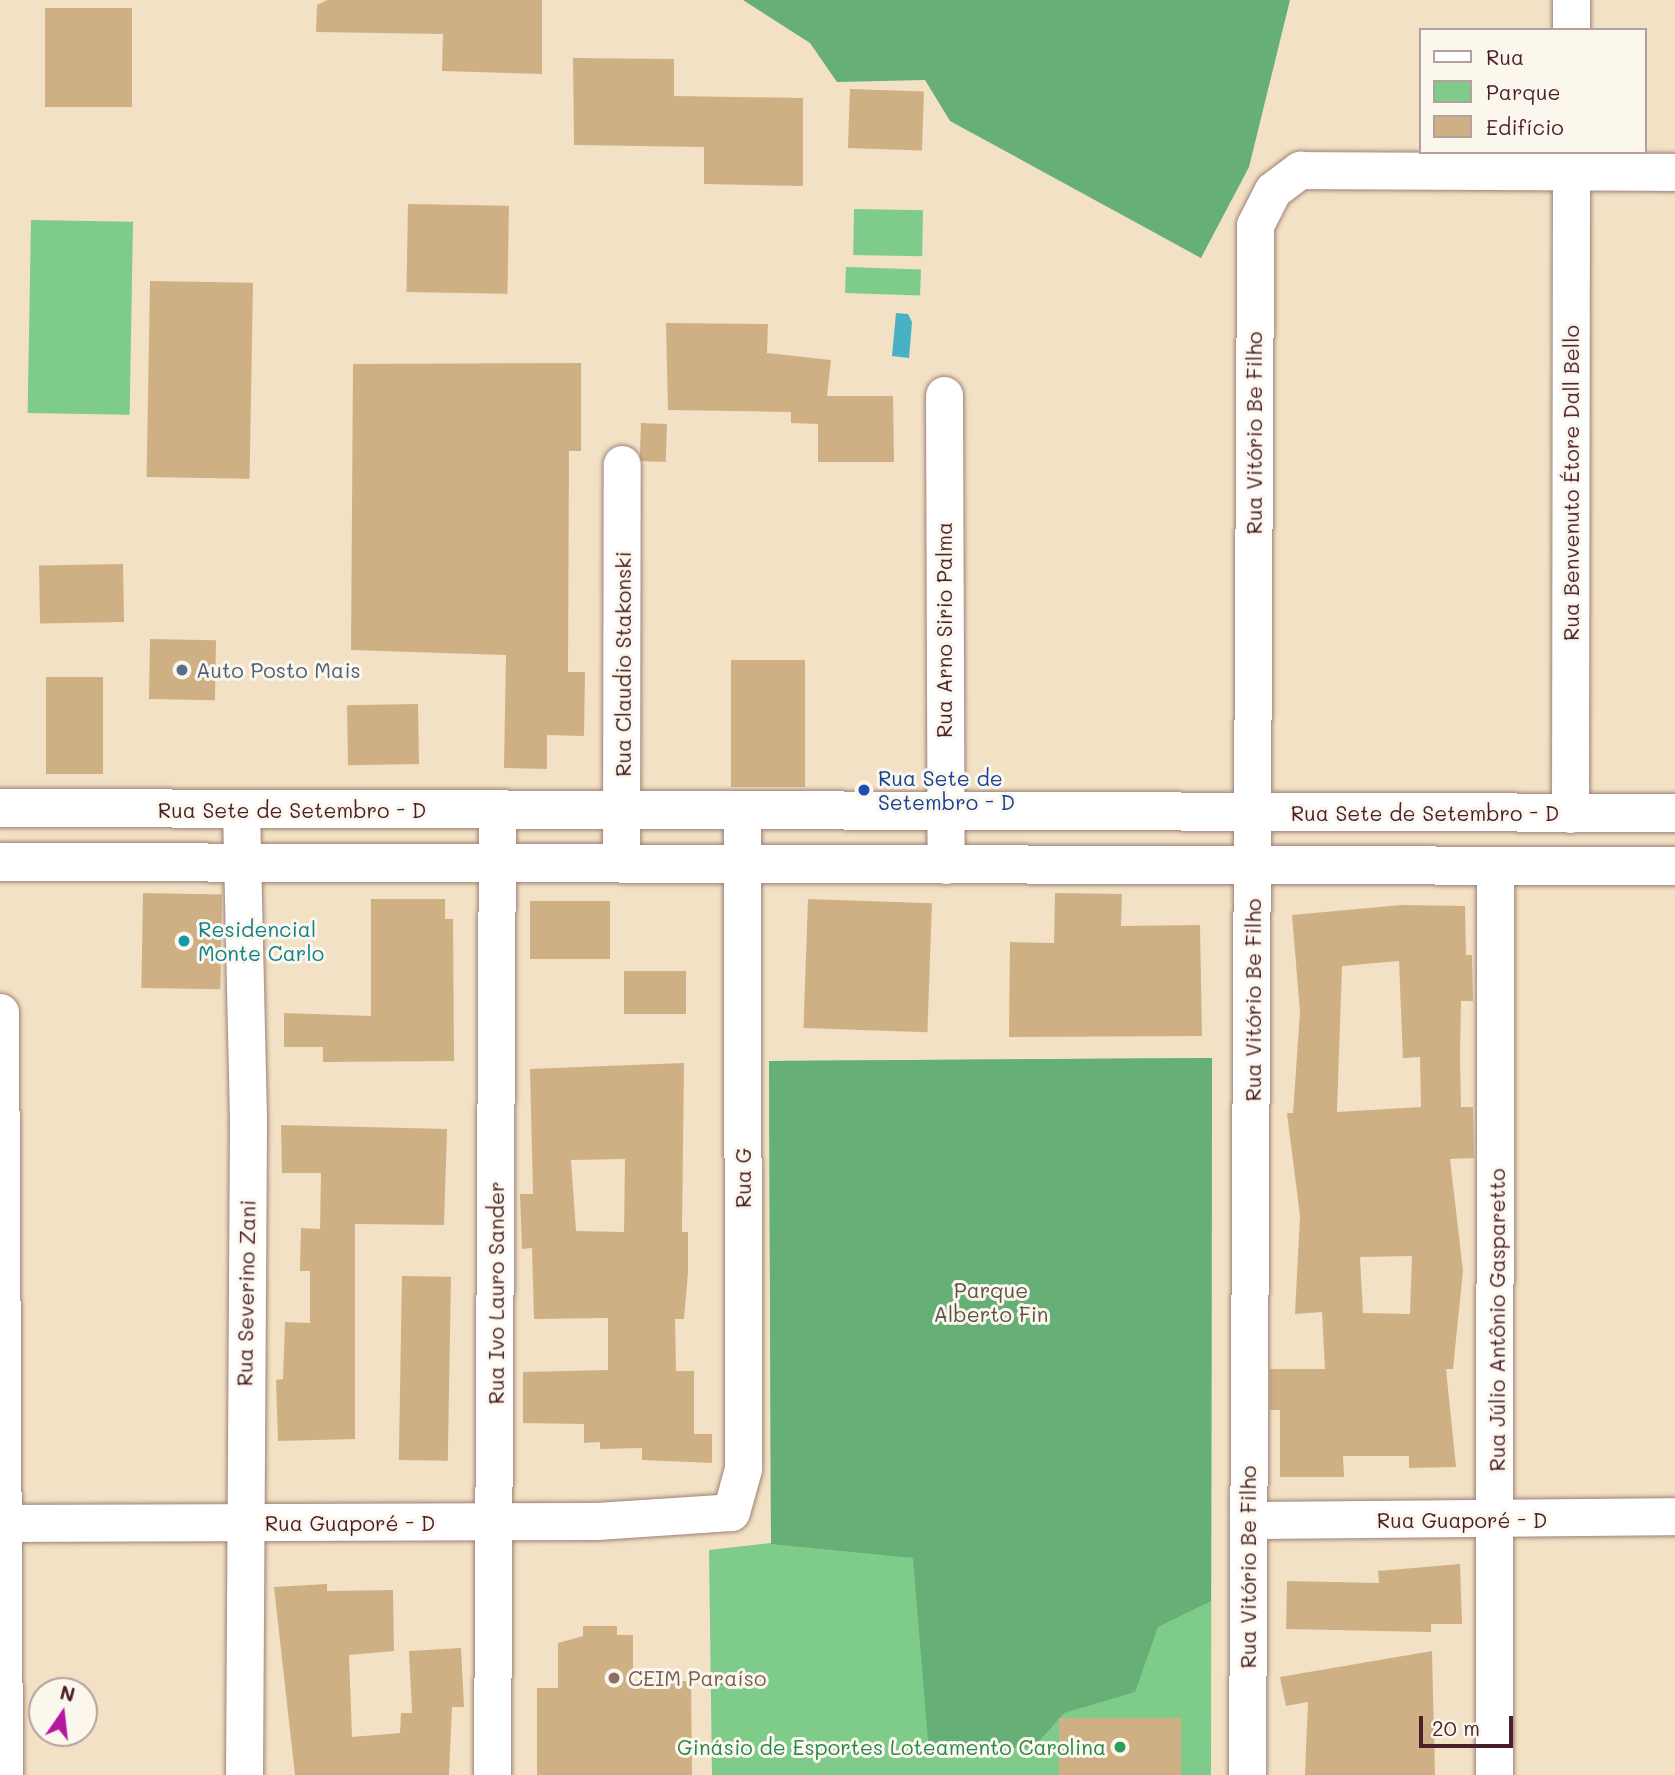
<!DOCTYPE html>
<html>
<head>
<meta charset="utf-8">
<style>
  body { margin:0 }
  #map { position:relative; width:1675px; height:1775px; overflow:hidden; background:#f2e1c4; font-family:Mali,sans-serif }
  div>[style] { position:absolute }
  .green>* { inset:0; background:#7ecb8a; transform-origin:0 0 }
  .forest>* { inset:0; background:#66af76 }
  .water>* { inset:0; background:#46b2c3 }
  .building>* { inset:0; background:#cfb085; transform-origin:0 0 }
  .roads { filter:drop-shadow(0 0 2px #9e8078) drop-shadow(0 0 2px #9e8078) }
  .minor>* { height:37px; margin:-18.5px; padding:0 18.5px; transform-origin:18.5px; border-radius:18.5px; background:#fff }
  .tertiary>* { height:38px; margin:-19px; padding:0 19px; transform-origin:19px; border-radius:19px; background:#fff }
  .dots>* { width:19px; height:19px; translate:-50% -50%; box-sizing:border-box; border:4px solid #fbf7ec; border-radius:50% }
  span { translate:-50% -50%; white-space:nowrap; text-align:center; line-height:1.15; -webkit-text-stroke:6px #fbf7ec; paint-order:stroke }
  .street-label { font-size:21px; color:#4a1f2b }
  .service-label { font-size:21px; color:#4e5e75 }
  .left { translate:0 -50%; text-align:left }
  .transit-label { font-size:21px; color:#164399 }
  .culture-label { font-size:21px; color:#0d838f }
  .park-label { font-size:21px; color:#5a5348 }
  .education-label { font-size:21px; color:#785e54 }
  .leisure-label { font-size:21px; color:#27864d }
  .right { translate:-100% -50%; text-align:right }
  .legend { position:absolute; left:1419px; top:28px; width:228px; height:126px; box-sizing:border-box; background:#fbf7ec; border:2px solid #b4a19f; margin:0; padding:9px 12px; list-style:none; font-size:21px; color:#4a1f2b }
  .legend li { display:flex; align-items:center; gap:14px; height:35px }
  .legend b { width:35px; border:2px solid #b4a19f }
  .north { position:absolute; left:28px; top:1677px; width:70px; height:70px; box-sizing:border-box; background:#fbf7ec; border:2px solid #b4a19f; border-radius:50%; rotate:14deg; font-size:19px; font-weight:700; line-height:28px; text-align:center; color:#4a1f2b }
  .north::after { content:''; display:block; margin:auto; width:24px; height:32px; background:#b5179e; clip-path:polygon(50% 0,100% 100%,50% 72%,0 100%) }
  .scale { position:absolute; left:1419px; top:1716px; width:94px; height:32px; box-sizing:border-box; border:4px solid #4a1f2b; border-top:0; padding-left:9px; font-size:21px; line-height:24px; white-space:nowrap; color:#4a1f2b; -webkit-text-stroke:5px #fbf7ec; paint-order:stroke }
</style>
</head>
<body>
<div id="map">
  <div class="green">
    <div style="left:854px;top:209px;width:69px;height:46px;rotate:1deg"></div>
    <div style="left:31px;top:220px;width:102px;height:193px;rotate:1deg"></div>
    <div style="left:846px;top:267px;width:75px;height:26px;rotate:2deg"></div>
    <div style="clip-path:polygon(1212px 1058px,1211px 1775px,712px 1775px,709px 1550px,771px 1543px,769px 1061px)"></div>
  </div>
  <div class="forest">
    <div style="clip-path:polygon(743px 0,1290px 0,1249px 167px,1201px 258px,950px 121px,925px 80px,837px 82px,810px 43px)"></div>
    <div style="clip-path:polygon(1212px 1058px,1211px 1601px,1158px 1627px,1135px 1692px,1064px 1713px,1034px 1747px,929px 1753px,913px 1558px,771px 1544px,769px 1061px)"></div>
  </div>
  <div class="water">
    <div style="clip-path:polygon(896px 313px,908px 314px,912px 322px,909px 358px,892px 356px)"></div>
  </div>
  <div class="building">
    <div style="clip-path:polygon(327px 0,542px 0,542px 74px,442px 71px,443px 34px,316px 32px,317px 5px)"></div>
    <div style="left:45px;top:8px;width:87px;height:99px"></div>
    <div style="clip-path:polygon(573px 58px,674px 59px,674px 96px,803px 98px,803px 186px,704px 184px,704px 147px,574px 145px)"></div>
    <div style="left:850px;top:89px;width:74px;height:59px;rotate:2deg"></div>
    <div style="left:408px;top:204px;width:101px;height:88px;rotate:1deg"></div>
    <div style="left:150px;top:281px;width:103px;height:196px;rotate:1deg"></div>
    <div style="clip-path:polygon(666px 323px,768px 324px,767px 353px,831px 360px,827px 396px,893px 396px,894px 462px,818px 462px,818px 424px,791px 423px,791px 412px,668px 410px)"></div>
    <div style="clip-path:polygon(581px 363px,581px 451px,569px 451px,568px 672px,585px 672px,584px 736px,547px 735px,547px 769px,504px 768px,506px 655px,351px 650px,353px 364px)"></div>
    <div style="left:641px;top:423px;width:26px;height:38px;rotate:2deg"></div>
    <div style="left:123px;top:564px;width:58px;height:84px;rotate:89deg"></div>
    <div style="left:150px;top:639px;width:66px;height:60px;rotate:1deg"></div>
    <div style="left:731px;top:660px;width:74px;height:127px"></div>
    <div style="left:46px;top:677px;width:57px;height:97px"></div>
    <div style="left:418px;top:704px;width:60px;height:71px;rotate:89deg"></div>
    <div style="left:143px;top:893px;width:79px;height:95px;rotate:1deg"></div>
    <div style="clip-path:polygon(1055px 893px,1122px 894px,1121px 926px,1200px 925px,1202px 1036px,1009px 1037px,1010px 942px,1054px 943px)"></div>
    <div style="clip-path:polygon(371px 899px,445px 899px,445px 919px,453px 919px,454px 1061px,323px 1062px,323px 1047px,284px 1047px,284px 1013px,371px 1016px)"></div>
    <div style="left:808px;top:899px;width:124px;height:129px;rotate:2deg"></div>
    <div style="left:530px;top:901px;width:80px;height:58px"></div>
    <div style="clip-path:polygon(evenodd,1401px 905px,1465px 906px,1466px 955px,1472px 955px,1473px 1001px,1461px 1001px,1460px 1056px,1461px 1107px,1473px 1107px,1474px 1158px,1450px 1159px,1463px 1271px,1453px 1369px,1446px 1369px,1456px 1467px,1409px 1468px,1409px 1456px,1343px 1456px,1344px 1477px,1280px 1477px,1280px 1410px,1270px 1410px,1270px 1369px,1325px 1369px,1322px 1312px,1295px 1314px,1300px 1216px,1287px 1113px,1293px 1113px,1300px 1012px,1292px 915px,1401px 905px,1399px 961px,1403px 1058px,1420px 1057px,1421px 1107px,1337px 1112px,1342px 966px,1399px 961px,1401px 905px,1412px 1256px,1410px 1314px,1363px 1313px,1360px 1257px,1412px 1256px)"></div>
    <div style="left:624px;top:971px;width:62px;height:43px"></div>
    <div style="clip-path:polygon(evenodd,684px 1063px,682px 1232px,688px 1232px,688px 1272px,684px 1319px,675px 1319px,676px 1371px,694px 1371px,694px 1434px,712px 1434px,712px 1463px,642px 1460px,642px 1448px,600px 1449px,600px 1442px,584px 1443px,584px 1424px,523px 1423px,523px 1372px,608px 1370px,608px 1318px,534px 1319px,532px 1248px,522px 1249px,520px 1194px,533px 1194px,530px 1069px,684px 1063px,625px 1159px,624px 1232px,576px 1231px,571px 1160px,625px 1159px)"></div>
    <div style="clip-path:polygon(281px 1125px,447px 1129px,444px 1225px,355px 1224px,355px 1439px,278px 1441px,276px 1380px,283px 1379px,285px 1322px,310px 1323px,310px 1271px,300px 1271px,301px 1228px,320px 1229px,321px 1173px,282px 1173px)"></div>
    <div style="left:402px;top:1276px;width:49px;height:184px;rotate:1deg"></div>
    <div style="clip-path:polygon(1460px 1564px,1462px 1624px,1431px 1624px,1431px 1632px,1286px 1629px,1287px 1581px,1379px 1583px,1378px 1571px)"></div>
    <div style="clip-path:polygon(327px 1584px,327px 1591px,393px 1590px,394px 1651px,349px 1655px,352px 1737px,400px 1733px,401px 1713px,412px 1713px,409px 1651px,461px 1648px,464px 1707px,452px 1707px,449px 1775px,295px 1775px,274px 1587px)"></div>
    <div style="clip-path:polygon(583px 1626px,617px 1626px,617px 1635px,633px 1635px,633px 1682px,691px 1681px,692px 1775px,537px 1775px,537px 1688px,558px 1688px,558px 1643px,583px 1636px)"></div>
    <div style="clip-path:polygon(1432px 1651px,1435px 1775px,1305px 1775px,1308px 1702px,1286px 1706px,1280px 1677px)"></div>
    <div style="left:1059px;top:1718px;width:122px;height:57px"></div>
  </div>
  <div class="roads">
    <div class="minor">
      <div style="left:1571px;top:30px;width:30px;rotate:-90deg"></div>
      <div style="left:944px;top:395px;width:470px;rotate:89.8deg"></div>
      <div style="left:241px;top:810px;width:313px;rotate:88.7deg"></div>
      <div style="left:248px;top:1123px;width:652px;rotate:90.35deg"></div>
      <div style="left:1570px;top:814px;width:662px;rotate:-89.91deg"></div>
      <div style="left:621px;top:863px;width:399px;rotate:-89.9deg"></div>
      <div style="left:0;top:1012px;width:763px;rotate:89.7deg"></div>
      <div style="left:1248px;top:1520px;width:427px;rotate:-0.5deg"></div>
      <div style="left:0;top:1523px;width:597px;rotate:-0.19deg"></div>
      <div style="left:597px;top:1521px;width:134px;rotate:-3.8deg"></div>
      <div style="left:731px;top:1512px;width:45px;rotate:-74.4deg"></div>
      <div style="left:743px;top:1469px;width:657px;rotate:-90.09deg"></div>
      <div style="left:492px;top:1775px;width:965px;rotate:-89.7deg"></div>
      <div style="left:1247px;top:1775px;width:1550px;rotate:-89.7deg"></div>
      <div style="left:1255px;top:225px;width:39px;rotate:-63deg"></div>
      <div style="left:1273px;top:190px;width:34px;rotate:-37deg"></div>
      <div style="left:1300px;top:170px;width:375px;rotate:0.3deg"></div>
      <div style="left:1494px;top:1775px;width:910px;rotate:-89.94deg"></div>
    </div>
    <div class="tertiary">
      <div style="left:0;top:808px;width:1675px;rotate:0.17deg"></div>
      <div style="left:0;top:862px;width:1675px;rotate:0.14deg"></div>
    </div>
  </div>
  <div class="dots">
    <div style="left:182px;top:670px;background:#5c6f8a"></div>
    <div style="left:864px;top:790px;background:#1a4fb4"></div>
    <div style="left:184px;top:941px;background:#0f9aa8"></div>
    <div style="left:614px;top:1678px;background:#8d6e63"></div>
    <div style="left:1120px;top:1747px;background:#2e9e5b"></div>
  </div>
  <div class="street-label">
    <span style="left:1254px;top:433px;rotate:-90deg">Rua Vitório Be Filho</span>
    <span style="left:1571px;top:483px;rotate:-90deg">Rua Benvenuto Étore Dall Bello</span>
    <span style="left:944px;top:630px;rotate:-90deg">Rua Arno Sirio Palma</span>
    <span style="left:623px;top:664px;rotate:-90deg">Rua Claudio Stakonski</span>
    <span style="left:292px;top:810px">Rua Sete de Setembro - D</span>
    <span style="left:1425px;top:813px">Rua Sete de Setembro - D</span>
    <span style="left:1253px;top:1000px;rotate:-90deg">Rua Vitório Be Filho</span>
    <span style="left:743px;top:1178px;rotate:-90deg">Rua G</span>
    <span style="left:246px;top:1293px;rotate:-89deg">Rua Severino Zani</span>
    <span style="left:496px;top:1293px;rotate:-90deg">Rua Ivo Lauro Sander</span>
    <span style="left:1497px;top:1320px;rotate:-90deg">Rua Júlio Antônio Gasparetto</span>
    <span style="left:1462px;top:1520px">Rua Guaporé - D</span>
    <span style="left:350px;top:1523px">Rua Guaporé - D</span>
    <span style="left:1248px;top:1567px;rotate:-90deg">Rua Vitório Be Filho</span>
  </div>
  <div class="service-label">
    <span class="left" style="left:196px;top:670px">Auto Posto Mais</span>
  </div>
  <div class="transit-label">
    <span class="left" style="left:878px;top:790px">Rua Sete de<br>Setembro - D</span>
  </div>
  <div class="culture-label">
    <span class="left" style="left:198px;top:941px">Residencial<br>Monte Carlo</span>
  </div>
  <div class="park-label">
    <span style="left:991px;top:1302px">Parque<br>Alberto Fin</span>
  </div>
  <div class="education-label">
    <span class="left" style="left:628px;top:1678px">CEIM Paraíso</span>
  </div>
  <div class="leisure-label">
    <span class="right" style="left:1106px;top:1747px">Ginásio de Esportes Loteamento Carolina</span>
  </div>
  <ul class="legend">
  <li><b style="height:9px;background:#fff"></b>Rua</li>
  <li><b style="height:19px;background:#7ecb8a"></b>Parque</li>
  <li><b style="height:19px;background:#cfb085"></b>Edifício</li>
  </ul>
  <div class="north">N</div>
  <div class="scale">20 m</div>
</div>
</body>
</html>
